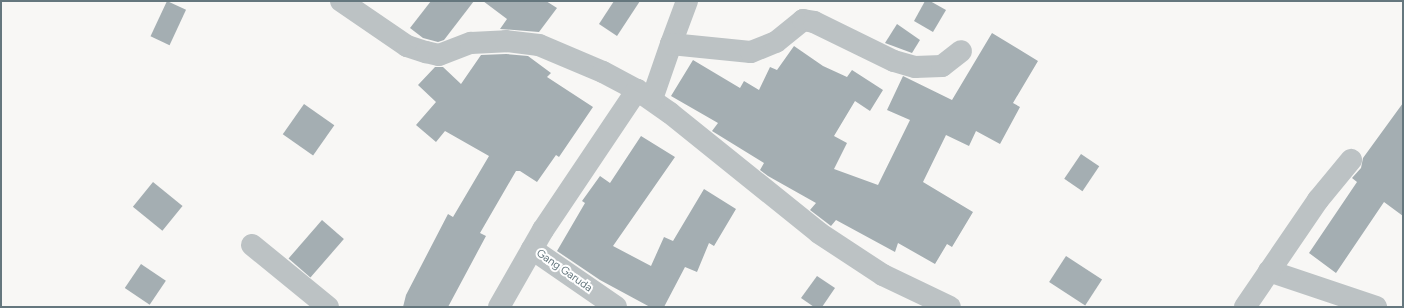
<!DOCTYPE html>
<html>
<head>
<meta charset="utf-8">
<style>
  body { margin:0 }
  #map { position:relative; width:1404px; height:308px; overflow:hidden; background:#f8f7f5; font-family:Figtree,sans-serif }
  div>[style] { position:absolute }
  .building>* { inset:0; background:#a4aeb2; transform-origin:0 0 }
  .street>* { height:22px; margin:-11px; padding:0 11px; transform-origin:11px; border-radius:11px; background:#bcc2c4 }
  span { translate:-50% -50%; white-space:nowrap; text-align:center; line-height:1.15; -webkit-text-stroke:4px #fff; paint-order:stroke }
  .street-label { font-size:11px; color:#65777e }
  .frame { position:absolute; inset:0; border:2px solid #65777e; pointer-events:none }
</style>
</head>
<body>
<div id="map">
  <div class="building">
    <div style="left:167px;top:1px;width:21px;height:39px;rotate:25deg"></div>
    <div style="clip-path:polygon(431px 1px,474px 1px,444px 40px,438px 42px,423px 38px,410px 28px)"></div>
    <div style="clip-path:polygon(483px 1px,546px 1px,557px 8px,539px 32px,500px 29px,507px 19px)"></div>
    <div style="clip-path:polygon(614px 1px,640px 1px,617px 36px,599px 24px)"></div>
    <div style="clip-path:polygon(925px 1px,930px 1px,946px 10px,933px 32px,914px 21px)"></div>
    <div style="clip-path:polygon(897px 24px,920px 40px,912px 53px,885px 43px)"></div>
    <div style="clip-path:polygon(992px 33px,1038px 61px,1013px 103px,1020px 107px,1000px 144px,976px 131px,969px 146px,946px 135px,923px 182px,973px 212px,952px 247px,947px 244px,935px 264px,898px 243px,895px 252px,836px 220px,831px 226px,810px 210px,816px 203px,768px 176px,760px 170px,764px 163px,712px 131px,718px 123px,671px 96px,693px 60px,740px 88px,744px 81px,759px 90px,770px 67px,777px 70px,794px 46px,823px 66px,847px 77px,852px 70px,883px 90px,870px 111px,855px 101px,834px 136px,847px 143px,834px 169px,878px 185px,910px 120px,887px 110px,903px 76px,952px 100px)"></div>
    <div style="clip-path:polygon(506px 54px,528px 56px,551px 73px,547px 77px,593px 107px,559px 157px,556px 155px,537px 182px,520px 171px,516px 171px,480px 233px,486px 236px,448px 307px,403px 307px,406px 295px,448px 214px,453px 217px,489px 156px,445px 131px,436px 142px,416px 125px,436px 102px,418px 85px,435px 67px,443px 67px,461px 84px,481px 55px)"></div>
    <div style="clip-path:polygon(1403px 103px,1403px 216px,1384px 202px,1336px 273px,1309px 253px,1357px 182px,1352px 178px,1361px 168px,1363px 158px)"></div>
    <div style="left:304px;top:104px;width:37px;height:37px;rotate:35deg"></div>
    <div style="clip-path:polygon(641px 136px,675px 157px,613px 246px,651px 266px,664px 237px,673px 241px,704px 189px,736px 209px,714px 246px,709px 243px,697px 272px,685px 267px,664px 307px,650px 307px,600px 280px,557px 251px,585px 203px,582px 201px,600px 176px,610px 183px)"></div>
    <div style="left:1081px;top:154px;width:22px;height:30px;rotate:34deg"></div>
    <div style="left:153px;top:182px;width:38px;height:32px;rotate:39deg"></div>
    <div style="left:322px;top:220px;width:29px;height:51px;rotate:41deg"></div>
    <div style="left:1066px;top:256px;width:43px;height:31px;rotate:33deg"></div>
    <div style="left:141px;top:264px;width:30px;height:29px;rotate:34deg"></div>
    <div style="clip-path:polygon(817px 276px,835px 288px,822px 307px,814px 307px,801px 298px)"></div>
  </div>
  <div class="street">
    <div style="left:341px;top:1px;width:80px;rotate:34.3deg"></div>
    <div style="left:407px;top:46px;width:20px;rotate:18deg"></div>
    <div style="left:426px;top:52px;width:13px;rotate:13deg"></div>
    <div style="left:439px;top:55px;width:34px;rotate:-21deg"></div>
    <div style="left:471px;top:43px;width:35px;rotate:-3deg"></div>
    <div style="left:506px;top:41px;width:33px;rotate:7deg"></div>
    <div style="left:539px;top:45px;width:69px;rotate:22.9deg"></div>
    <div style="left:603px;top:72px;width:38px;rotate:28deg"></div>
    <div style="left:637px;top:90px;width:40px;rotate:34.9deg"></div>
    <div style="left:670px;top:113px;width:191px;rotate:38.8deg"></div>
    <div style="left:819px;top:233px;width:77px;rotate:33.3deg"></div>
    <div style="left:883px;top:275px;width:74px;rotate:25.5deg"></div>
    <div style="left:671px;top:44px;width:46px;rotate:-69.6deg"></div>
    <div style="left:652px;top:99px;width:58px;rotate:-70.9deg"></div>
    <div style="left:671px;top:44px;width:80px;rotate:5.7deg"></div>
    <div style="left:751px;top:52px;width:27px;rotate:-22deg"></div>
    <div style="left:776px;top:42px;width:35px;rotate:-39deg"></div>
    <div style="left:803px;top:20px;width:11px;rotate:10deg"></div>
    <div style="left:814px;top:22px;width:89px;rotate:26deg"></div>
    <div style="left:894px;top:61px;width:22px;rotate:16deg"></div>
    <div style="left:915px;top:67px;width:27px;rotate:-2deg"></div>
    <div style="left:942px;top:66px;width:24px;rotate:-38deg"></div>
    <div style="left:252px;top:245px;width:98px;rotate:39.2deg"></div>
    <div style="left:532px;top:249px;width:102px;rotate:34.6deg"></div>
    <div style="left:1269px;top:271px;width:113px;rotate:18.6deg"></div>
    <div style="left:499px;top:307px;width:89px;rotate:-60.3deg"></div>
    <div style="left:543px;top:230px;width:169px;rotate:-56.1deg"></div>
    <div style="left:1245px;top:307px;width:130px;rotate:-55.7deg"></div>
    <div style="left:1318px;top:200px;width:52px;rotate:-50.5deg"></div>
  </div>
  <div class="street-label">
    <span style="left:564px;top:271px;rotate:35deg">Gang Garuda</span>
  </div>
  <div class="frame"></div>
</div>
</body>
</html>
